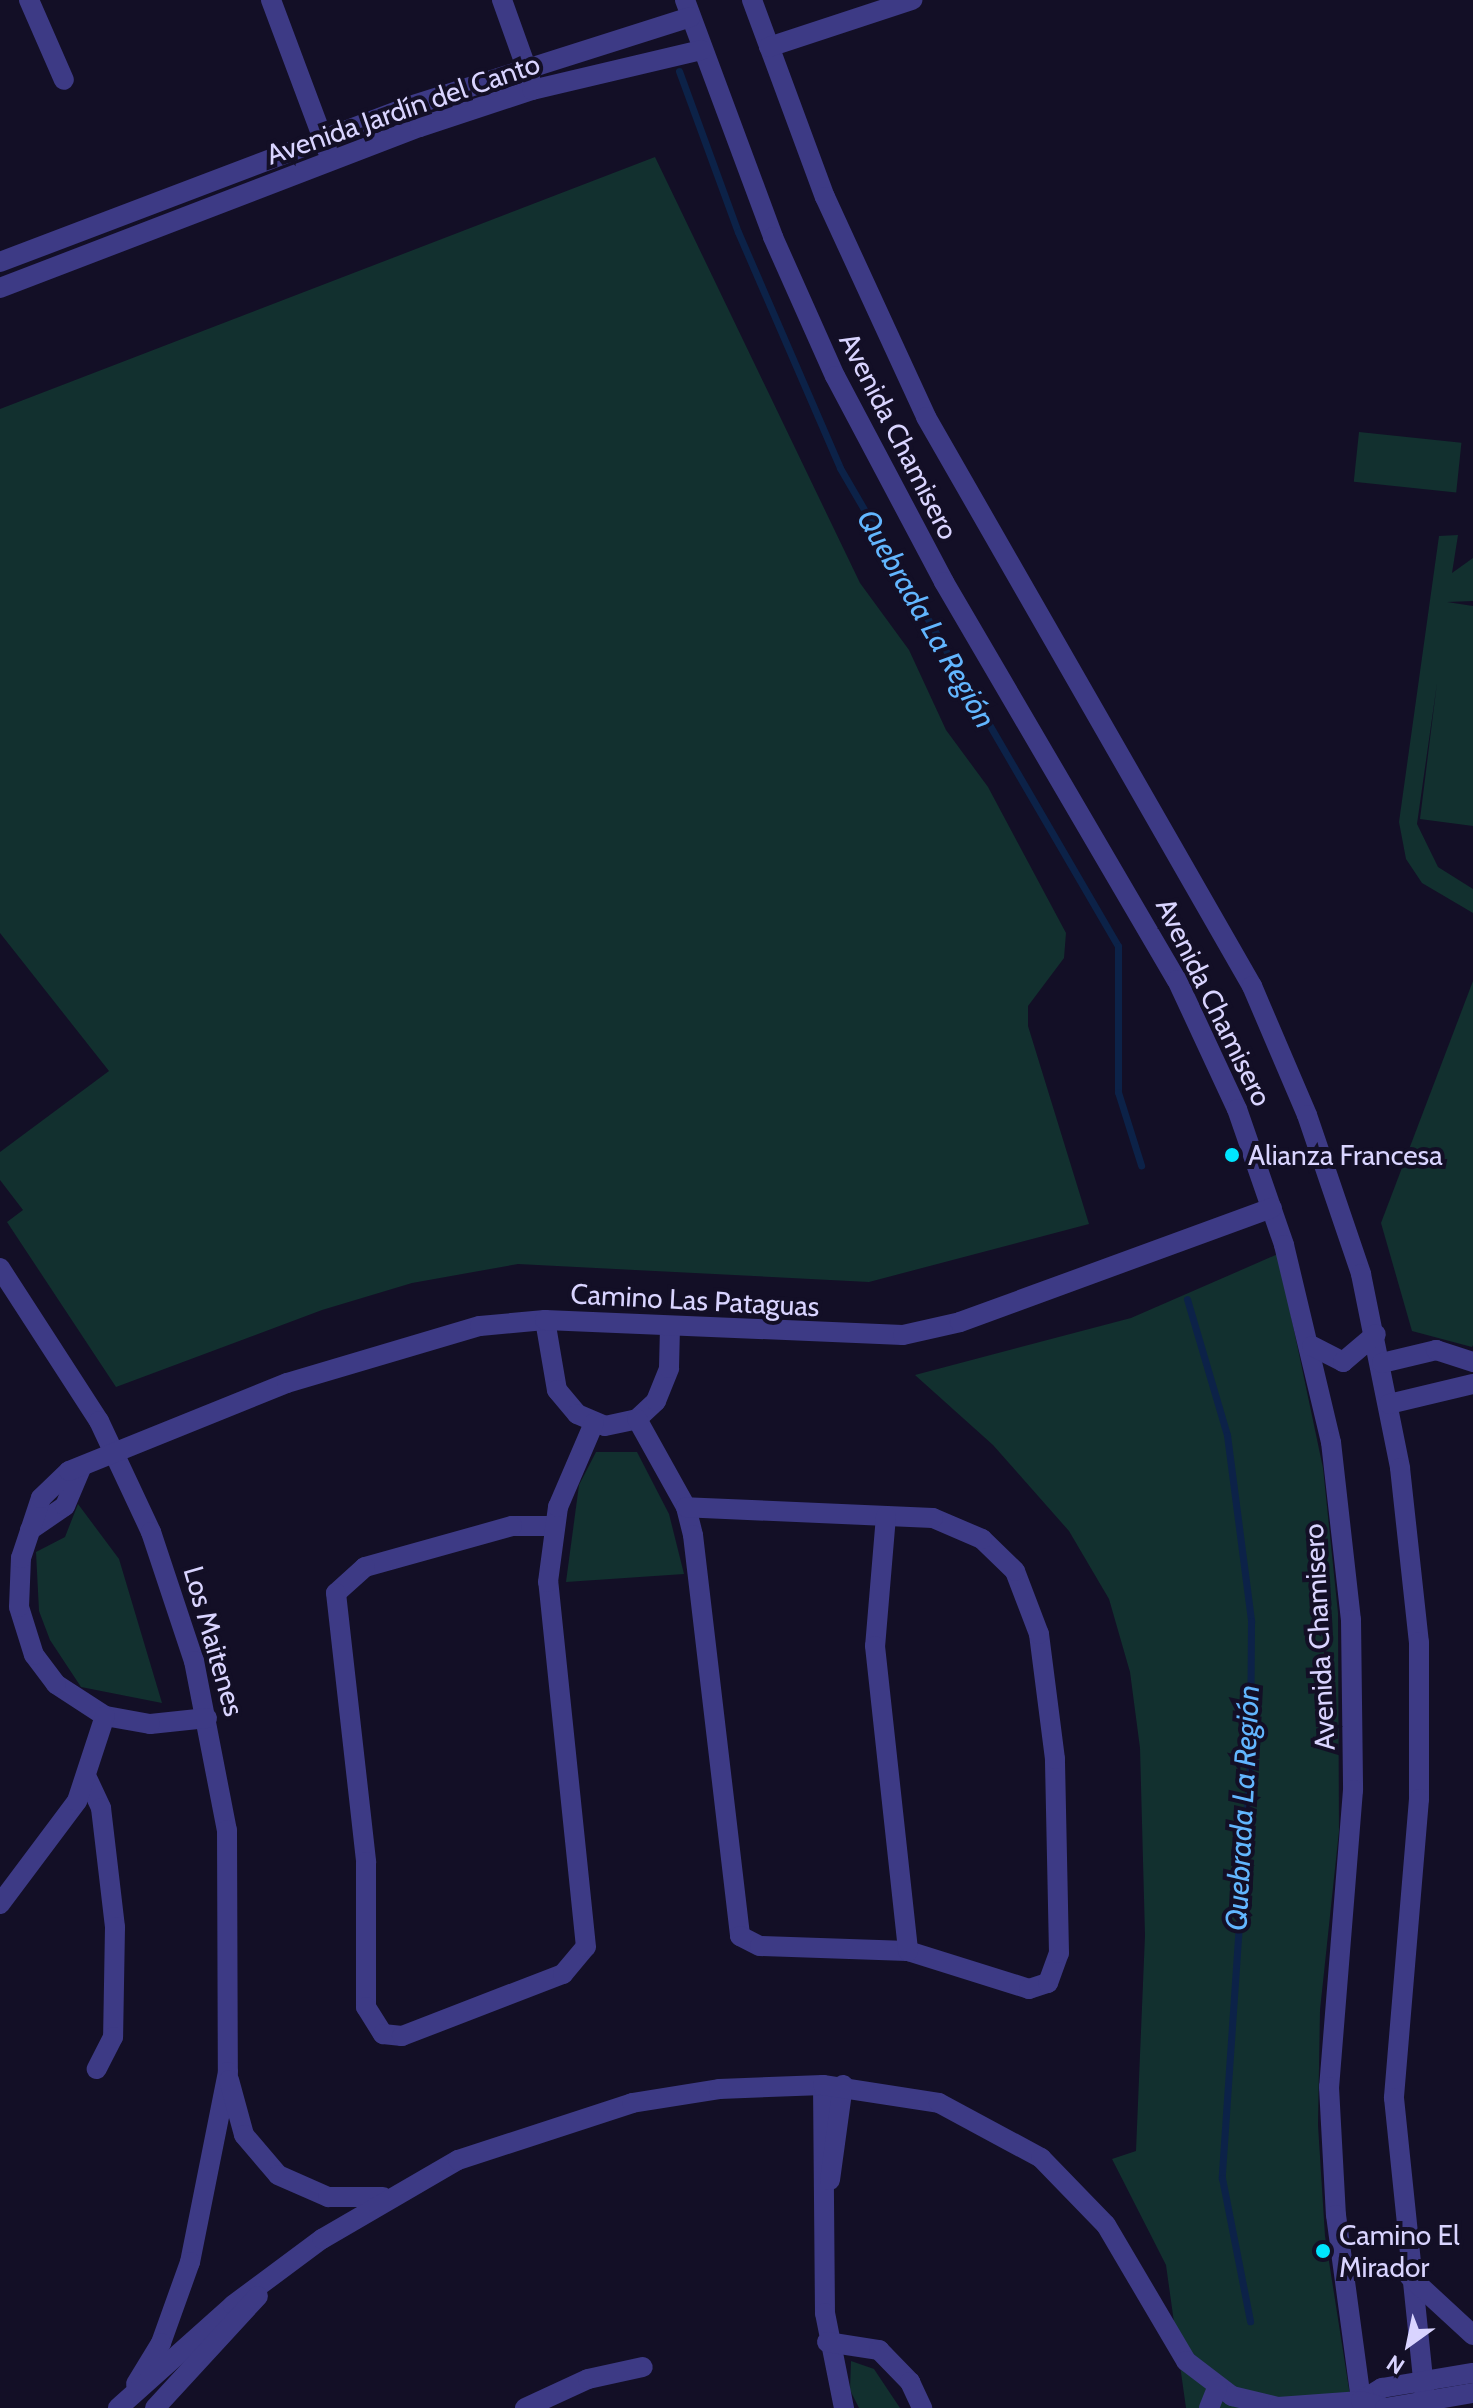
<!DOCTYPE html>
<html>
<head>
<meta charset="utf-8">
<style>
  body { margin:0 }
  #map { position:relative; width:1473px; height:2408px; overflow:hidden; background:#130f26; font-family:Cabin,sans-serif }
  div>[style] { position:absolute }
  .green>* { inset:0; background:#12302f; transform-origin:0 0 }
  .stream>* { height:7px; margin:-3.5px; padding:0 3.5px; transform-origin:3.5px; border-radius:3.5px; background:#0c2248 }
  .minor>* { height:20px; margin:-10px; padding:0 10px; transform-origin:10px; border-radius:10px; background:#3d3a85 }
  .dots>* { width:22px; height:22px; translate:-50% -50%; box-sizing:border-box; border:4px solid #130f26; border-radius:50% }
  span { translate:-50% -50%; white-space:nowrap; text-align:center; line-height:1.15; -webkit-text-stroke:8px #130f26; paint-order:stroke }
  .street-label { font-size:28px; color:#d9d4ff }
  .poi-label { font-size:28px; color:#d9d4ff }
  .left { translate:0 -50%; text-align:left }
  .water-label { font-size:30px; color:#62b6ff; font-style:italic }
  .north { position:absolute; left:1369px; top:2304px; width:80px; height:80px; -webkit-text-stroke:6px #130f26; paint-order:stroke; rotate:213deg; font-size:22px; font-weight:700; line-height:32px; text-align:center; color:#d9d4ff }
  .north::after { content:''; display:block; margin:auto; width:28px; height:36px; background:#d9d4ff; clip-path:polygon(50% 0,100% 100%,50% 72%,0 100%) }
</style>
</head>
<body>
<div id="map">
  <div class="green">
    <div style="clip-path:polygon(655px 157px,860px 583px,909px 650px,946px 730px,988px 787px,1066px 933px,1064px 958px,1028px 1006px,1028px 1026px,1089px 1224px,869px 1282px,518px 1264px,412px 1283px,322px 1310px,116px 1387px,7px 1222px,23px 1210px,0 1180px,0 1152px,109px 1071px,0 933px,0 409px)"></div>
    <div style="left:1359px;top:432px;width:103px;height:50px;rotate:6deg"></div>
    <div style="clip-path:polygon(1458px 535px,1452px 573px,1473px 558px,1473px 601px,1447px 602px,1473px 606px,1473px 826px,1420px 819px,1437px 683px,1417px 824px,1438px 867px,1473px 889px,1473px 913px,1422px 883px,1406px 859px,1399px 822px,1439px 536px)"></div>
    <div style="clip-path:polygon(1473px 981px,1473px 1345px,1472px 1347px,1412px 1331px,1381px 1223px)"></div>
    <div style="clip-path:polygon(1278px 1254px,1323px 1468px,1338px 1613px,1339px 1831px,1320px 2010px,1318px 2125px,1325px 2236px,1352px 2408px,1186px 2408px,1166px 2265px,1112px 2159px,1136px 2151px,1145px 1935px,1140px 1748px,1130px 1672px,1109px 1599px,1069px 1531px,993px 1445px,915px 1375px,1131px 1318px)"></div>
    <div style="clip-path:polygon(596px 1452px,637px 1452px,669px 1514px,684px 1574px,566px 1582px,579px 1485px)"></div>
    <div style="clip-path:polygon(78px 1504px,119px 1559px,162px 1703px,81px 1687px,50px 1640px,39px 1611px,36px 1552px,65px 1537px)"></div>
    <div style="clip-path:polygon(851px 2361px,874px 2369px,900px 2408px,859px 2408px,850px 2390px)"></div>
  </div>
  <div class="stream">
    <div style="left:679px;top:71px;width:171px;rotate:69.9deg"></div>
    <div style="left:738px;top:232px;width:257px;rotate:66.6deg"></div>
    <div style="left:840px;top:468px;width:553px;rotate:59.82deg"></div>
    <div style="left:1118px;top:946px;width:146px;rotate:90deg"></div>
    <div style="left:1118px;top:1092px;width:77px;rotate:72.5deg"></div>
    <div style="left:1187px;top:1299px;width:142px;rotate:73.6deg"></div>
    <div style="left:1227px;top:1435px;width:188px;rotate:82.6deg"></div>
    <div style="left:1251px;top:1621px;width:141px;rotate:90.4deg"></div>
    <div style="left:1250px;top:1762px;width:417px;rotate:93.9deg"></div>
    <div style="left:1222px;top:2178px;width:146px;rotate:78.9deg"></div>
  </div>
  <div class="minor">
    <div style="left:29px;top:0;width:87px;rotate:66.4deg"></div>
    <div style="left:271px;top:0;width:160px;rotate:69.5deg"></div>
    <div style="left:502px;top:0;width:83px;rotate:70.3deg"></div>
    <div style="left:685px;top:0;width:253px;rotate:69.6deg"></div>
    <div style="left:773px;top:237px;width:152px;rotate:66deg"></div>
    <div style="left:835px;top:376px;width:233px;rotate:62.1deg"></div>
    <div style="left:944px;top:582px;width:461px;rotate:59.7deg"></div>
    <div style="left:1177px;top:980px;width:142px;rotate:65.1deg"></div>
    <div style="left:1237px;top:1109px;width:144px;rotate:70.9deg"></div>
    <div style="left:1284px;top:1245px;width:203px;rotate:76.6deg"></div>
    <div style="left:1331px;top:1442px;width:179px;rotate:83.6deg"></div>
    <div style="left:1351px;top:1620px;width:170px;rotate:89.3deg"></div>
    <div style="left:1353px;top:1790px;width:298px;rotate:94.6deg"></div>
    <div style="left:1329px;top:2087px;width:128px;rotate:86.9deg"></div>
    <div style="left:1336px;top:2215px;width:195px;rotate:82.3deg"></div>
    <div style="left:752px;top:0;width:210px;rotate:69.7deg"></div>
    <div style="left:825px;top:197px;width:242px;rotate:65.3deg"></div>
    <div style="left:926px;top:417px;width:656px;rotate:60.19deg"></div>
    <div style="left:1252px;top:986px;width:140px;rotate:66.9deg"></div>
    <div style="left:1307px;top:1115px;width:168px;rotate:71.2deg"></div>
    <div style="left:1361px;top:1274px;width:198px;rotate:78.6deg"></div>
    <div style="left:1400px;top:1468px;width:175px;rotate:83.8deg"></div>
    <div style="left:1419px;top:1642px;width:157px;rotate:90deg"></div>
    <div style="left:1419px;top:1799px;width:300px;rotate:94.8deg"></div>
    <div style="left:1394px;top:2098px;width:312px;rotate:84.1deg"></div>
    <div style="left:769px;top:47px;width:151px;rotate:-18.2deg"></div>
    <div style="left:0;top:262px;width:439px;rotate:-20.8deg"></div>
    <div style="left:410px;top:106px;width:294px;rotate:-17.6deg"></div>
    <div style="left:0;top:288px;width:450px;rotate:-21deg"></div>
    <div style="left:420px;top:127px;width:118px;rotate:-18.3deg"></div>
    <div style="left:532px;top:90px;width:174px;rotate:-13.3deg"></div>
    <div style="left:0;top:1268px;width:182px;rotate:57.1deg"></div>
    <div style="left:99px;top:1421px;width:123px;rotate:64.9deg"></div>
    <div style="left:151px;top:1532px;width:136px;rotate:71.6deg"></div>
    <div style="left:194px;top:1661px;width:172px;rotate:79deg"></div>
    <div style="left:227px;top:1830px;width:242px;rotate:89.8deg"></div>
    <div style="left:228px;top:2072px;width:194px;rotate:101.3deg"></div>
    <div style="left:190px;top:2262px;width:86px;rotate:109.7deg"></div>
    <div style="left:161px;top:2343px;width:48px;rotate:121.4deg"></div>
    <div style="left:545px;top:1320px;width:71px;rotate:80.3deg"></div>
    <div style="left:557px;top:1390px;width:31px;rotate:50deg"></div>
    <div style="left:577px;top:1414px;width:30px;rotate:23deg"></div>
    <div style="left:605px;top:1426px;width:33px;rotate:-12deg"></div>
    <div style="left:637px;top:1419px;width:26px;rotate:-43deg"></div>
    <div style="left:656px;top:1401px;width:35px;rotate:-68deg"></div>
    <div style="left:669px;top:1368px;width:42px;rotate:-88.6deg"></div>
    <div style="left:1312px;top:1346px;width:35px;rotate:27deg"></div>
    <div style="left:1343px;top:1362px;width:43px;rotate:-40.3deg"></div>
    <div style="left:1382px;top:1363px;width:56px;rotate:-13.5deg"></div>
    <div style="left:1436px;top:1350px;width:39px;rotate:18deg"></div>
    <div style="left:1389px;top:1404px;width:86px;rotate:-13.4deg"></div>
    <div style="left:637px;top:1419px;width:101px;rotate:60.9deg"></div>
    <div style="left:686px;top:1507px;width:29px;rotate:76deg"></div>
    <div style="left:693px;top:1535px;width:404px;rotate:83.3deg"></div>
    <div style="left:740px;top:1936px;width:22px;rotate:27deg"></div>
    <div style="left:760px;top:1946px;width:148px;rotate:1.9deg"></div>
    <div style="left:908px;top:1951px;width:127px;rotate:17.4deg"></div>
    <div style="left:1029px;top:1989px;width:20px;rotate:-18deg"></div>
    <div style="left:1048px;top:1983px;width:32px;rotate:-70deg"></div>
    <div style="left:1059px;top:1953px;width:194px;rotate:-91.2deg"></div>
    <div style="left:1055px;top:1759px;width:126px;rotate:-97.3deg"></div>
    <div style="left:1039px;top:1634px;width:67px;rotate:-110.9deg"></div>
    <div style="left:1015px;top:1571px;width:46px;rotate:-135.9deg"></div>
    <div style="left:982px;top:1539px;width:53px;rotate:-156.8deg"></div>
    <div style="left:933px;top:1518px;width:247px;rotate:-177.5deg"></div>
    <div style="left:886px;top:1516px;width:130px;rotate:94.8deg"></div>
    <div style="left:875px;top:1646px;width:307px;rotate:83.8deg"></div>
    <div style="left:553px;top:1526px;width:41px;rotate:180deg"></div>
    <div style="left:512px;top:1526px;width:153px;rotate:164.4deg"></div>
    <div style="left:365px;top:1567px;width:39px;rotate:138deg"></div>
    <div style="left:336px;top:1593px;width:271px;rotate:83.6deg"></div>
    <div style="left:366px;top:1862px;width:145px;rotate:90deg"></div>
    <div style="left:366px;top:2007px;width:32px;rotate:58deg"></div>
    <div style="left:383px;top:2034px;width:19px;rotate:6deg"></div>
    <div style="left:402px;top:2036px;width:173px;rotate:-21.1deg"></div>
    <div style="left:563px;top:1974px;width:35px;rotate:-50deg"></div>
    <div style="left:586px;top:1947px;width:367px;rotate:-95.9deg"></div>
    <div style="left:548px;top:1582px;width:76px;rotate:-82.4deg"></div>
    <div style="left:558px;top:1507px;width:91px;rotate:-66.8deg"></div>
    <div style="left:30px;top:1530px;width:42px;rotate:-34.4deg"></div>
    <div style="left:65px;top:1506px;width:43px;rotate:-67deg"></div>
    <div style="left:207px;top:1718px;width:57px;rotate:174deg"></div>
    <div style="left:150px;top:1724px;width:46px;rotate:-169.9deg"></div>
    <div style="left:105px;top:1716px;width:59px;rotate:-146.9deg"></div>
    <div style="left:56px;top:1684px;width:36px;rotate:-127deg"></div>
    <div style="left:34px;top:1655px;width:50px;rotate:-107.4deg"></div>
    <div style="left:19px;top:1607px;width:49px;rotate:-87.7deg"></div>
    <div style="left:21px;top:1558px;width:63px;rotate:-71.6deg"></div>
    <div style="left:41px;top:1498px;width:39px;rotate:-44deg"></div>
    <div style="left:69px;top:1471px;width:235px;rotate:-22deg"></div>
    <div style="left:287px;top:1383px;width:201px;rotate:-16.5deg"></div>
    <div style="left:480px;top:1326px;width:65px;rotate:-5.3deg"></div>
    <div style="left:545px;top:1320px;width:358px;rotate:2.4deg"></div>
    <div style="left:903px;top:1335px;width:58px;rotate:-12.8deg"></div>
    <div style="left:960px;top:1322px;width:332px;rotate:-20.1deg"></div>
    <div style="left:88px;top:1780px;width:31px;rotate:65deg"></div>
    <div style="left:101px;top:1808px;width:120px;rotate:83.3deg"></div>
    <div style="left:115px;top:1927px;width:110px;rotate:91deg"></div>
    <div style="left:113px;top:2037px;width:36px;rotate:117deg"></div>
    <div style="left:0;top:1904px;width:129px;rotate:-53.2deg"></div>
    <div style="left:77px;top:1801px;width:89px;rotate:-71.8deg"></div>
    <div style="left:229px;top:2080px;width:57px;rotate:74.7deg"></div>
    <div style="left:244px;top:2135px;width:52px;rotate:49.6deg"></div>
    <div style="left:278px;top:2175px;width:55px;rotate:23.7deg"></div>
    <div style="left:328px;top:2197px;width:55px"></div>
    <div style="left:823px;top:2085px;width:228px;rotate:89.5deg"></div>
    <div style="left:825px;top:2313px;width:97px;rotate:78.7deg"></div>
    <div style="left:830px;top:2180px;width:96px;rotate:-82.2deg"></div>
    <div style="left:1409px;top:2276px;width:87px;rotate:42.7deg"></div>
    <div style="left:827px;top:2342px;width:53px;rotate:8.7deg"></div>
    <div style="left:879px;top:2350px;width:45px;rotate:45.9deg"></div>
    <div style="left:910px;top:2382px;width:29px;rotate:65deg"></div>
    <div style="left:1361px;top:2401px;width:25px;rotate:-32deg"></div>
    <div style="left:1382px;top:2388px;width:92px;rotate:-9.4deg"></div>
    <div style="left:118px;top:2408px;width:154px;rotate:-41.8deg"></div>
    <div style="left:233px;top:2305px;width:111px;rotate:-36.6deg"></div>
    <div style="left:322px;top:2239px;width:157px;rotate:-30.2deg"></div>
    <div style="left:458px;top:2160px;width:183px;rotate:-18.1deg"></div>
    <div style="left:632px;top:2103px;width:88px;rotate:-9.1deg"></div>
    <div style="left:719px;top:2089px;width:104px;rotate:-2.2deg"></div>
    <div style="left:823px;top:2085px;width:117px;rotate:8.8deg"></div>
    <div style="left:939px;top:2103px;width:116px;rotate:28.3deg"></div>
    <div style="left:1041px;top:2158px;width:93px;rotate:45.9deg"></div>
    <div style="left:1106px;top:2225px;width:158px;rotate:59.5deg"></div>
    <div style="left:1186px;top:2361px;width:58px;rotate:37.3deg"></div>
    <div style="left:1232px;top:2396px;width:47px;rotate:13.4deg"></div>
    <div style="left:1278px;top:2407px;width:83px;rotate:-4.1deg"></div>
    <div style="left:1361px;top:2401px;width:25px;rotate:16deg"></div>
    <div style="left:1385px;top:2408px;width:89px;rotate:-9.7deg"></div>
    <div style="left:155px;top:2408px;width:152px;rotate:-47.4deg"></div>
    <div style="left:525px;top:2408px;width:69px;rotate:-24.7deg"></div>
    <div style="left:588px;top:2379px;width:56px;rotate:-12.3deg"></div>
    <div style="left:1209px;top:2408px;width:22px;rotate:-68deg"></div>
  </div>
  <div class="dots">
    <div style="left:1232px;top:1155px;background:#00e5ff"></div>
    <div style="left:1323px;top:2251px;background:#00e5ff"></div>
  </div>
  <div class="street-label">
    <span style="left:403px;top:109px;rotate:-19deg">Avenida Jardín del Canto</span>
    <span style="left:899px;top:436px;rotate:63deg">Avenida Chamisero</span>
    <span style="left:1214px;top:1002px;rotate:64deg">Avenida Chamisero</span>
    <span style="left:695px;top:1300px;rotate:3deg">Camino Las Pataguas</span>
    <span style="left:1319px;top:1637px;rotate:-93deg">Avenida Chamisero</span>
    <span style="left:214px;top:1641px;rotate:74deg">Los Maitenes</span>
  </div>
  <div class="poi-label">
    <span class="left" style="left:1248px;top:1155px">Alianza Francesa</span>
    <span class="left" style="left:1339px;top:2251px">Camino El<br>Mirador</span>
  </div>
  <div class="water-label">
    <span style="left:926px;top:619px;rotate:60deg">Quebrada La Región</span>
    <span style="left:1243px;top:1808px;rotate:-87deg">Quebrada La Región</span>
  </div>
  <div class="north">N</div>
</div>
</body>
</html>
